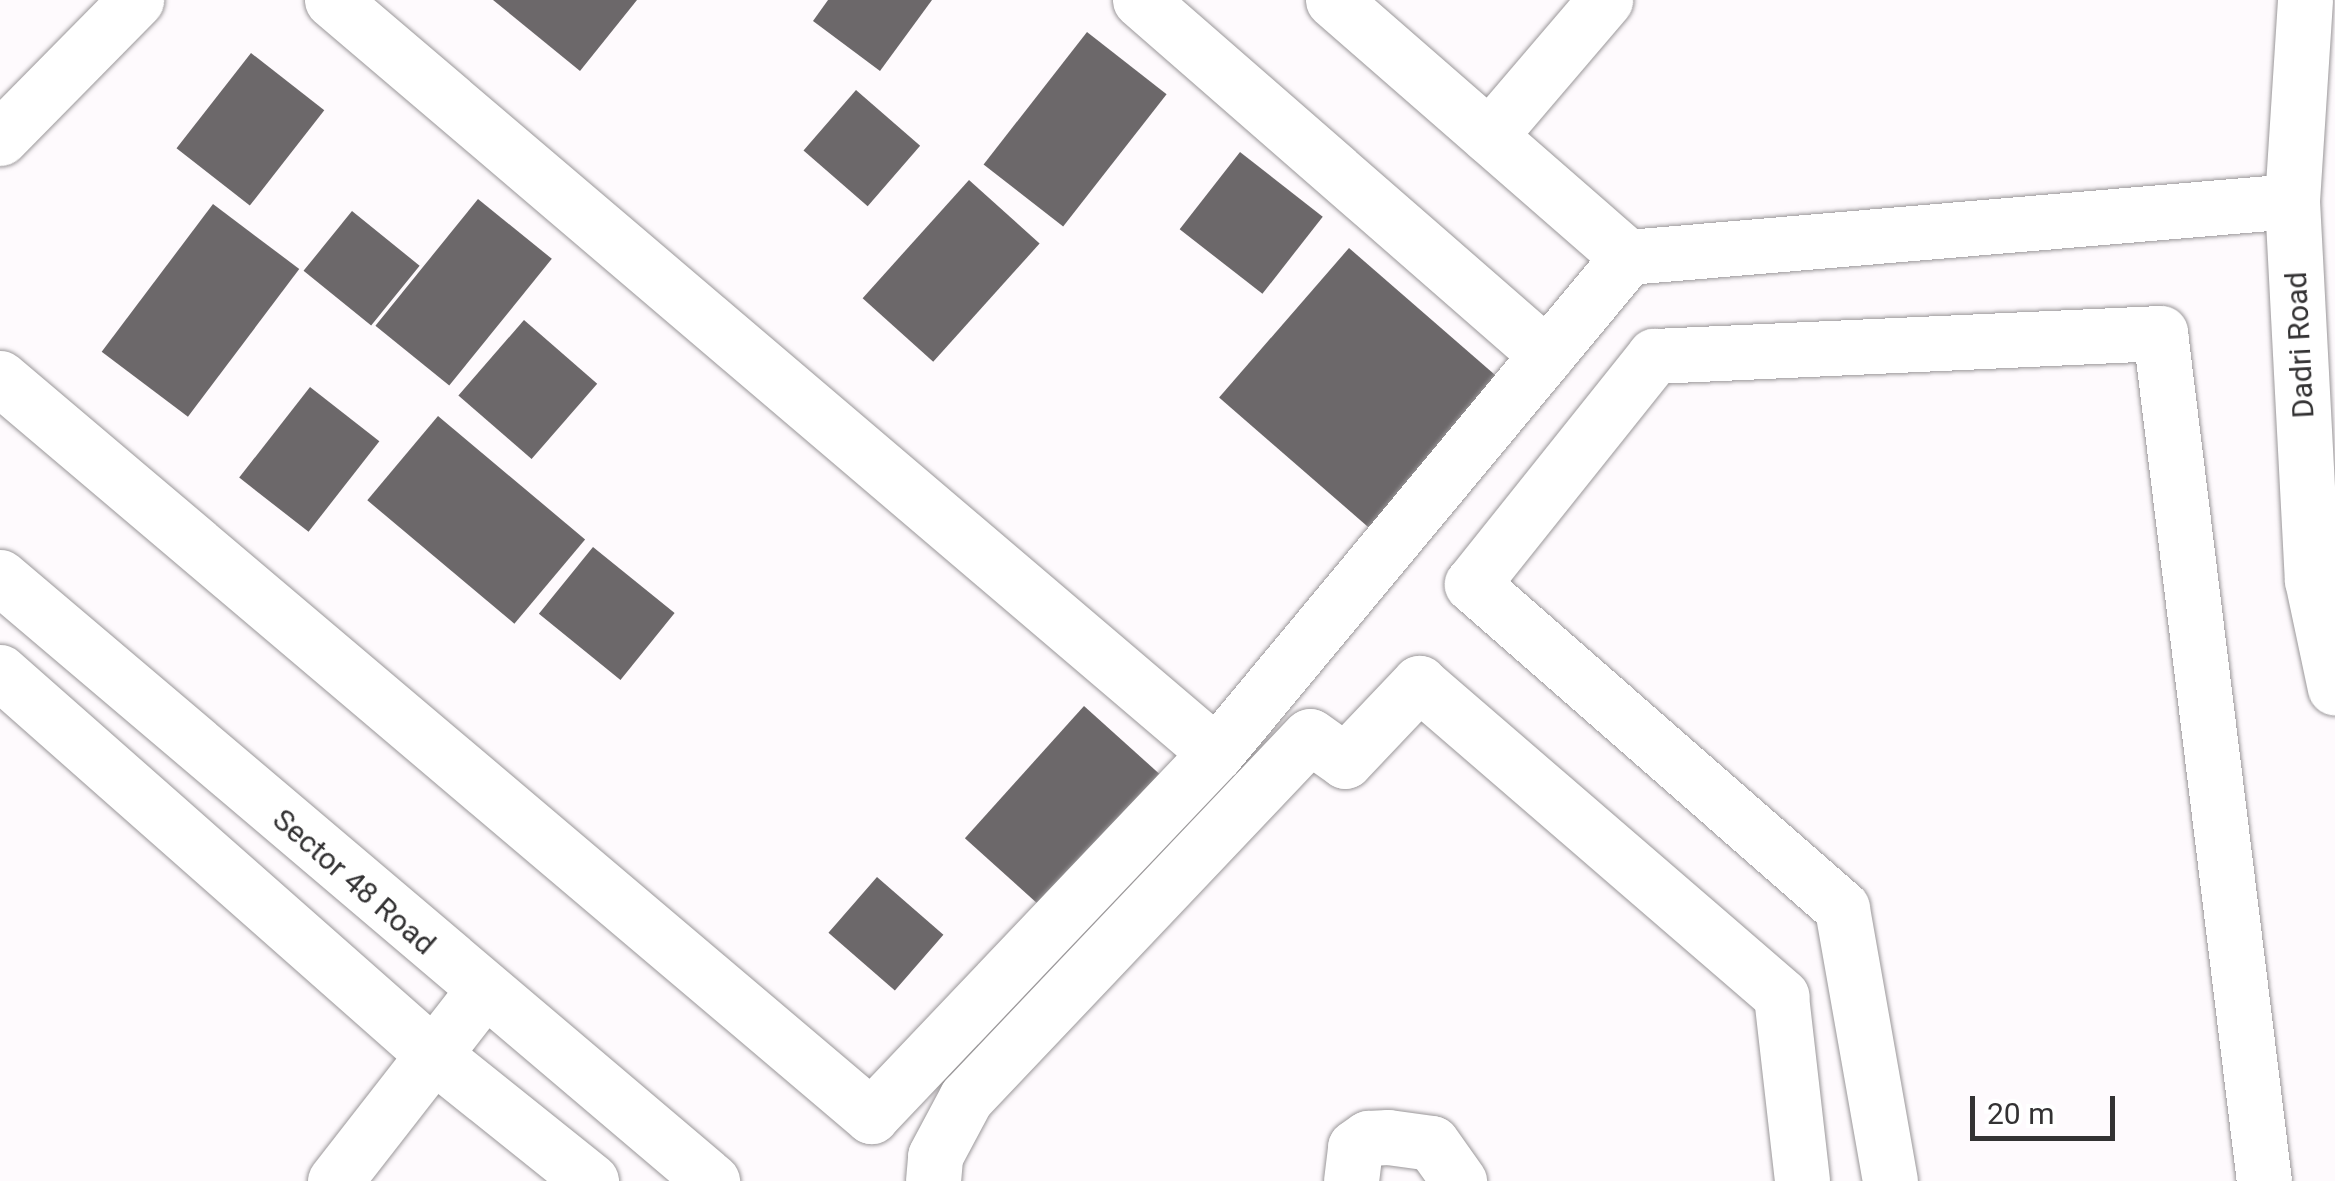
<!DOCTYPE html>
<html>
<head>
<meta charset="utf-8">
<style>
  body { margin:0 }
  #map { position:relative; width:2335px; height:1181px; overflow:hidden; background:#fefafd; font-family:Roboto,sans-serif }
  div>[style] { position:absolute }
  .building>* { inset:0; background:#6c686a; transform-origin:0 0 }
  .roads { filter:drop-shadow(0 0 2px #9a9799) drop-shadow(0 0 2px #9a9799) }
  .minor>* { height:55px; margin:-27.5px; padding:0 27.5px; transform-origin:27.5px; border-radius:27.5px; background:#fff }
  .tertiary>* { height:55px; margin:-27.5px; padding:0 27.5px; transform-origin:27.5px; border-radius:27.5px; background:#fff }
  span { translate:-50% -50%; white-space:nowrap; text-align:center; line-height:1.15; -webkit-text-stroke:10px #fff; paint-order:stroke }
  .street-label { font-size:30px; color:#333233 }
  .scale { position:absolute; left:1970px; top:1096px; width:145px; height:45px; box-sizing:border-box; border:5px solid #333233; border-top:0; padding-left:12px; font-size:30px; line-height:35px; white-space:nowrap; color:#333233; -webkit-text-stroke:8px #fff; paint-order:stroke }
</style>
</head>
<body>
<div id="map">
  <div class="building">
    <div style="clip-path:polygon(493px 0,637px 0,580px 71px)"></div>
    <div style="clip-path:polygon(828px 0,932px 0,880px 71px,813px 21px)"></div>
    <div style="left:1087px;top:32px;width:101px;height:168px;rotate:38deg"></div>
    <div style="left:251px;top:53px;width:93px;height:121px;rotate:38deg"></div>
    <div style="left:856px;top:90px;width:85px;height:80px;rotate:41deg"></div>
    <div style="left:1240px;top:152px;width:105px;height:98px;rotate:38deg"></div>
    <div style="left:969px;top:180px;width:95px;height:159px;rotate:42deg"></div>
    <div style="left:478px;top:199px;width:95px;height:163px;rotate:39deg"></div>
    <div style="left:213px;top:204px;width:108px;height:185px;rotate:37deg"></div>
    <div style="left:352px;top:211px;width:87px;height:77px;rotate:39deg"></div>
    <div style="left:1349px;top:248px;width:210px;height:198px;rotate:41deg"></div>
    <div style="left:524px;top:320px;width:97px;height:100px;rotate:41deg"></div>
    <div style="left:310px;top:387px;width:88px;height:115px;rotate:38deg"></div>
    <div style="left:438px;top:416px;width:192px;height:110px;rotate:40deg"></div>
    <div style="left:593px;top:547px;width:105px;height:86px;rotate:39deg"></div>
    <div style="left:1084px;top:706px;width:105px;height:178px;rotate:42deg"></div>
    <div style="left:877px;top:877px;width:88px;height:74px;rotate:41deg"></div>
  </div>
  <div class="roads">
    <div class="minor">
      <div style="left:332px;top:0;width:1161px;rotate:40.42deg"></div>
      <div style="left:1140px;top:0;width:540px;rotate:41.1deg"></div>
      <div style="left:1333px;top:0;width:391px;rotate:41.1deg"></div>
      <div style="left:1628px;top:257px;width:666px;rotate:-4.82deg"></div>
      <div style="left:1489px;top:136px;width:179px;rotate:-49.5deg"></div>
      <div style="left:0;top:138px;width:194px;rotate:-45.4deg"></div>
      <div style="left:0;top:378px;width:1142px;rotate:40.27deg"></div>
      <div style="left:871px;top:1116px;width:501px;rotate:-46.46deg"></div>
      <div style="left:1216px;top:753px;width:645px;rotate:-50.29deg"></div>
      <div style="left:335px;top:1181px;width:239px;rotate:-52.1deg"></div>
      <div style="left:933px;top:1181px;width:25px;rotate:-85deg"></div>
      <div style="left:935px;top:1156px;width:66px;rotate:-61.9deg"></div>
      <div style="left:966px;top:1098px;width:499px;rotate:-46.5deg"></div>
      <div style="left:1310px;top:736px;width:43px;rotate:35.5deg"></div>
      <div style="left:1345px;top:761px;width:108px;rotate:-46.5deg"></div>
      <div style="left:1419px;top:683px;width:479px;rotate:40.8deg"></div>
      <div style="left:1781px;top:996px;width:186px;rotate:83.5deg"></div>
      <div style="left:1351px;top:1181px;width:34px;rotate:-83deg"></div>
      <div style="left:1355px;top:1147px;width:16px;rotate:-35deg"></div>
      <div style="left:1368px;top:1138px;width:20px;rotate:-3deg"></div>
      <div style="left:1388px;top:1137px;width:44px;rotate:7.8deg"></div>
      <div style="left:1432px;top:1143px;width:47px;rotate:54.6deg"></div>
      <div style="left:1890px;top:1181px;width:277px;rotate:-100deg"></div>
      <div style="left:1842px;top:908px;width:492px;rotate:-138.8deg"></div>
      <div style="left:1472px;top:584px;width:292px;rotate:-51.4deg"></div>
      <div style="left:1654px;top:356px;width:507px;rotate:-2.6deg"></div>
      <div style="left:2160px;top:333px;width:854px;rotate:83.01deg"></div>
    </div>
    <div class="tertiary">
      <div style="left:2305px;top:0;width:201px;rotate:93.7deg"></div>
      <div style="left:2292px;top:201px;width:380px;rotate:87deg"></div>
      <div style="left:2312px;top:580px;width:110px;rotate:78deg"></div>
      <div style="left:0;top:577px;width:934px;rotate:40.31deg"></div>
      <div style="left:0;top:672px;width:580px;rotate:41.44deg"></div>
      <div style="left:435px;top:1056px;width:200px;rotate:38.7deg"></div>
    </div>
  </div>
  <div class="street-label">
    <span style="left:2300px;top:345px;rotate:-93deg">Dadri Road</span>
    <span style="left:354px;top:882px;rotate:41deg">Sector 48 Road</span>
  </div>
  <div class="scale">20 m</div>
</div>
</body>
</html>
